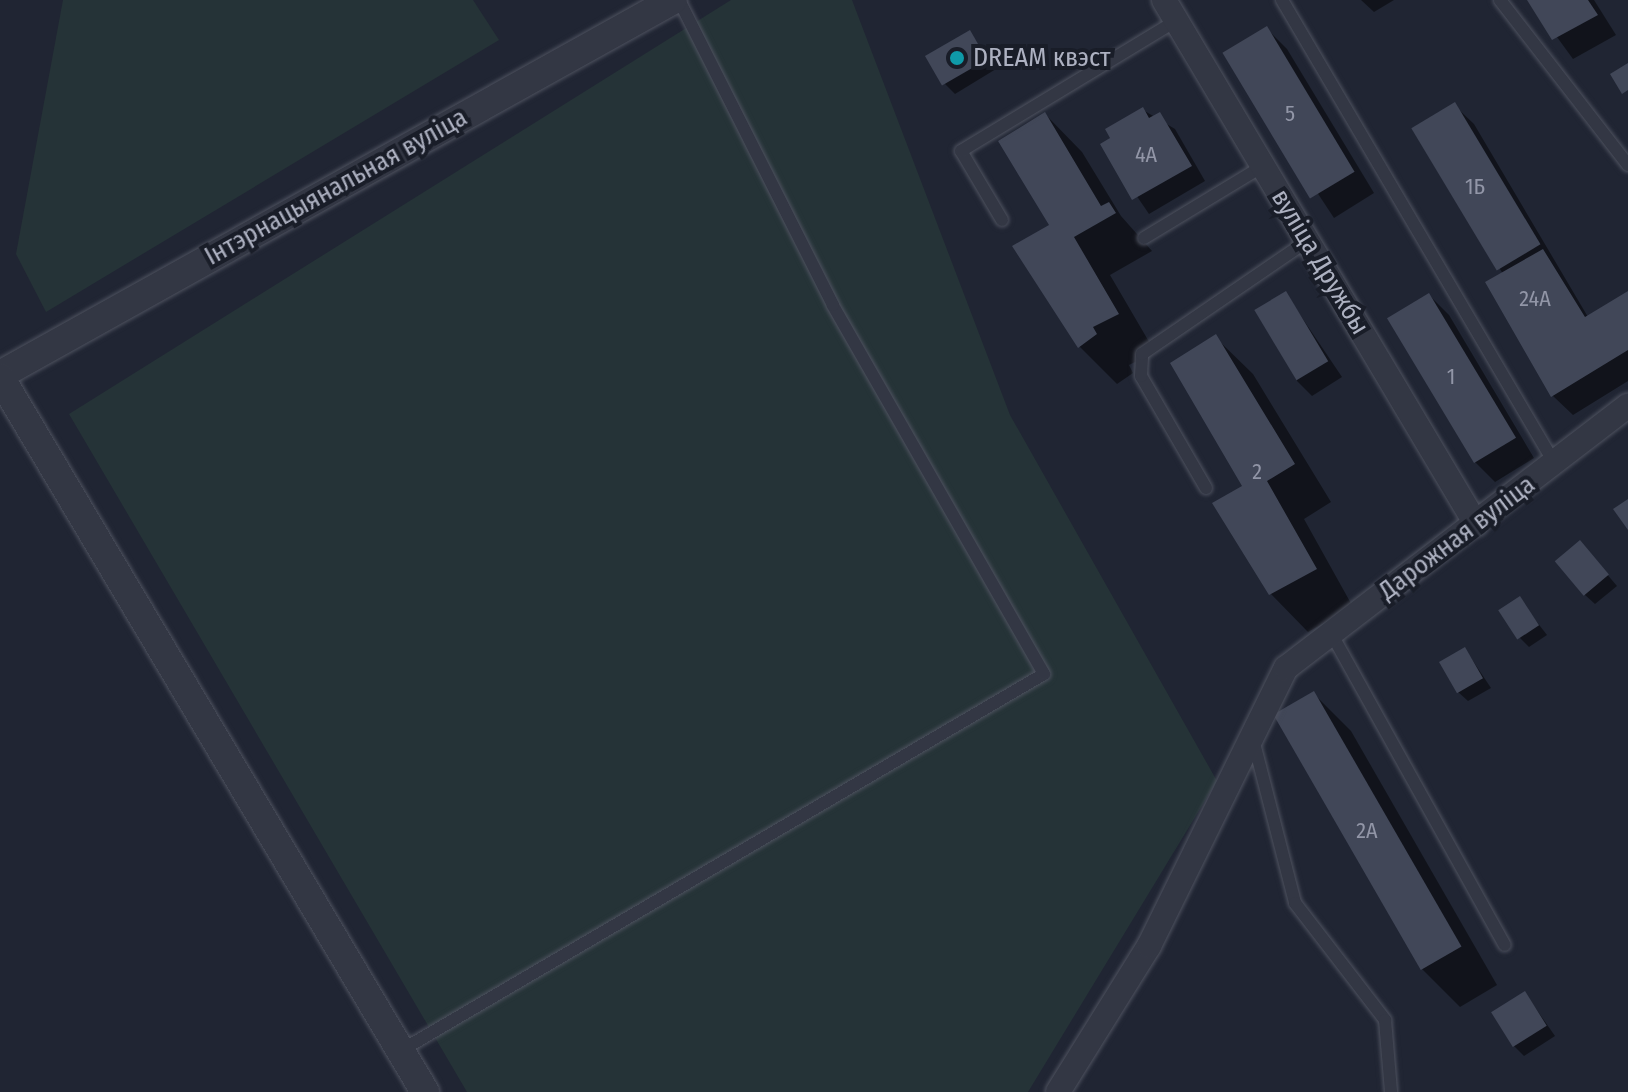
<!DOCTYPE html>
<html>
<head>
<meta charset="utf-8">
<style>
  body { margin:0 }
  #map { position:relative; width:1628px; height:1092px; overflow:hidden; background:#202533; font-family:"Fira Sans Condensed",sans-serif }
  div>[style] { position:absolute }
  .green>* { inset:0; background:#253337 }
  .shadow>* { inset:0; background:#0007 }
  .building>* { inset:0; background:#414758; transform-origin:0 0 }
  .roads { filter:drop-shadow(0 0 2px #4e525f) drop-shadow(0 0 2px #4e525f) }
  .service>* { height:12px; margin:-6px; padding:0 6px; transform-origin:6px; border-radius:6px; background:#333744 }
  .minor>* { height:24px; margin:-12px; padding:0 12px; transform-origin:12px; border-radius:12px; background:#333744 }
  .tertiary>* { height:28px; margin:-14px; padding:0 14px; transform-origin:14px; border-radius:14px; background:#333744 }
  .dots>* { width:22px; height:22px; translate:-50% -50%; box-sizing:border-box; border:4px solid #191d28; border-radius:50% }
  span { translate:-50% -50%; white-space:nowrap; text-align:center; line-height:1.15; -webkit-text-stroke:8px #191d28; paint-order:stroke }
  .number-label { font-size:22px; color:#9296a7 }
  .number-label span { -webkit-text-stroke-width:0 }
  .poi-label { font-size:26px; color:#adb1c1 }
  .left { translate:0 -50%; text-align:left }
  .street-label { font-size:26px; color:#adb1c1 }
</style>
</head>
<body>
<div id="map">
  <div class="green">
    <div style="clip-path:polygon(63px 0,473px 0,499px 40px,46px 312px,16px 254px)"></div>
    <div style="clip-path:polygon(731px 0,852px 0,1010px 415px,1217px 781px,1028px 1092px,467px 1092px,69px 414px)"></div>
  </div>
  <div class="shadow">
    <div style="clip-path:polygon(1361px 0,1394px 0,1374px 12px)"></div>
    <div style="clip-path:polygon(1530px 0,1594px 0,1616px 35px,1573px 59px)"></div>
    <div style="clip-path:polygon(1267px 29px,1287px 49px,1374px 193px,1334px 218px,1227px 56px)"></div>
    <div style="clip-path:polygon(970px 33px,996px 69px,955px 94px,945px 84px)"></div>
    <div style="clip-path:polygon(1454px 105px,1474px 124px,1588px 317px,1628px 294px,1628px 381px,1573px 415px,1553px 396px,1503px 274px,1414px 129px)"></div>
    <div style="clip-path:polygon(1143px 110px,1175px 129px,1205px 181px,1149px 214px,1102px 145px)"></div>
    <div style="clip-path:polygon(1045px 114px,1082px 152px,1121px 216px,1152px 251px,1110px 275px,1155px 352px,1129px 365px,1133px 373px,1117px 384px,1079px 346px,1051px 225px)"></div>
    <div style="clip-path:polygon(1286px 294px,1342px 377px,1312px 396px,1297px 381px)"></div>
    <div style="clip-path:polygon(1429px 295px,1449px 315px,1534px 458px,1495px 482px,1475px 462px)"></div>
    <div style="clip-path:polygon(1215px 337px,1253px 374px,1331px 502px,1304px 519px,1353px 607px,1308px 632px,1271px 594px)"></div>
    <div style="clip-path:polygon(1589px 553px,1617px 586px,1595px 604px,1585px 595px)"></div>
    <div style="clip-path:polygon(1519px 599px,1547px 635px,1529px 647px,1519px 637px)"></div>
    <div style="clip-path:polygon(1465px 649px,1491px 688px,1468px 701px,1458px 692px)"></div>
    <div style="clip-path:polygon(1313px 693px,1351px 731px,1497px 985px,1460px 1007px,1422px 969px)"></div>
    <div style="clip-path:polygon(1525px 993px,1555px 1036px,1524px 1056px,1514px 1046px)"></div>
  </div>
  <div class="building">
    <div style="clip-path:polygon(1527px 0,1588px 0,1598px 15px,1552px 40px)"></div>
    <div style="left:1267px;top:26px;width:170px;height:52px;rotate:59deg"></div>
    <div style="left:970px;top:30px;width:34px;height:52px;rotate:60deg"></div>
    <div style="clip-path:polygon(1628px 63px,1628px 90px,1622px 94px,1610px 74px)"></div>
    <div style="left:1455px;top:102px;width:166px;height:51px;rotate:59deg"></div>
    <div style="clip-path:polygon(1143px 107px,1149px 118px,1160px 112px,1192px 166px,1132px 200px,1100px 144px,1110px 138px,1105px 129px)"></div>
    <div style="clip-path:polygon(1045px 112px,1101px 206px,1109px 202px,1116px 213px,1074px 237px,1119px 314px,1093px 327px,1097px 334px,1078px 348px,1012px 246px,1049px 225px,998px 141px)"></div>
    <div style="clip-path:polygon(1543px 249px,1585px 317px,1628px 291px,1628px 350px,1551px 397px,1485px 282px)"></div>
    <div style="left:1286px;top:291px;width:82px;height:37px;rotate:59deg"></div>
    <div style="left:1429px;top:293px;width:169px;height:49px;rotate:59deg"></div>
    <div style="clip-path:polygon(1216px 334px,1295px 464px,1267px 481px,1317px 569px,1269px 595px,1212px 503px,1242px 486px,1170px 363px)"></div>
    <div style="clip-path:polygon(1628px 499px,1628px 530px,1613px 509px)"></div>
    <div style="left:1580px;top:540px;width:45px;height:33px;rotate:50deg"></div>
    <div style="left:1520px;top:596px;width:35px;height:26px;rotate:57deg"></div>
    <div style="left:1465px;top:647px;width:36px;height:30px;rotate:60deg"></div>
    <div style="left:1314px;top:691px;width:295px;height:47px;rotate:60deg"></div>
    <div style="left:1525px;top:991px;width:41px;height:40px;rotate:58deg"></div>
  </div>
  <div class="roads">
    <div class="service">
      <div style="left:1282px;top:0;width:538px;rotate:59.53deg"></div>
      <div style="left:1500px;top:0;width:209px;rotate:52.2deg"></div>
      <div style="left:1002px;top:220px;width:80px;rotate:-120.7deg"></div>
      <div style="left:961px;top:151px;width:251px;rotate:-31.2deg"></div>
      <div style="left:1144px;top:238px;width:139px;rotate:-31.2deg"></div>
      <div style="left:1206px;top:488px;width:129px;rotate:-120.1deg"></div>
      <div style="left:1141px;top:376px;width:22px;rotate:-87deg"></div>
      <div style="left:1142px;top:354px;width:200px;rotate:-34.4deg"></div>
      <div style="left:1331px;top:633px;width:357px;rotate:60.9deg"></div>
      <div style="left:1253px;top:739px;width:169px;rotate:75.6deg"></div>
      <div style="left:1295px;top:903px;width:148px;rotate:52.4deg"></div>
      <div style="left:1385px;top:1020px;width:72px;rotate:85.2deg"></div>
      <div style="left:402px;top:1050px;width:744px;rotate:-30.36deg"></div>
      <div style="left:1044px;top:674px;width:425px;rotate:-119.8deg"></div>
      <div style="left:833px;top:305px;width:342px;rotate:-116.8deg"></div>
    </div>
    <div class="minor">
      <div style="left:1164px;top:0;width:610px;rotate:59.23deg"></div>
      <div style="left:1058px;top:1092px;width:172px;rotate:-58.1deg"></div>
      <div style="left:1149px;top:946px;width:310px;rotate:-63.8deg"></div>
      <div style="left:1286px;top:668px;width:431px;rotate:-37.5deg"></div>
    </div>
    <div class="tertiary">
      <div style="left:0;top:375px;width:770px;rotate:-29.13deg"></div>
      <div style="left:0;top:377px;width:832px;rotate:59.27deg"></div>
    </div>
  </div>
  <div class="dots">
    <div style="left:957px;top:58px;background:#0f9aa8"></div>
  </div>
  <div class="number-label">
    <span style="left:1290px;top:114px">5</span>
    <span style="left:1146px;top:155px">4А</span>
    <span style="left:1475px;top:187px">1Б</span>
    <span style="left:1535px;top:299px">24А</span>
    <span style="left:1451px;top:377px">1</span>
    <span style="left:1257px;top:472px">2</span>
    <span style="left:1367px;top:831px">2А</span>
  </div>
  <div class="poi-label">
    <span class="left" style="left:973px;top:58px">DREAM квэст</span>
  </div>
  <div class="street-label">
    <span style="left:336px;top:187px;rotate:-29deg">Інтэрнацыянальная вуліца</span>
    <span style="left:1320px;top:262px;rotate:59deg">вуліца Дружбы</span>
    <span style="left:1457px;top:538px;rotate:-37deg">Дарожная вуліца</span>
  </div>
</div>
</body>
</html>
